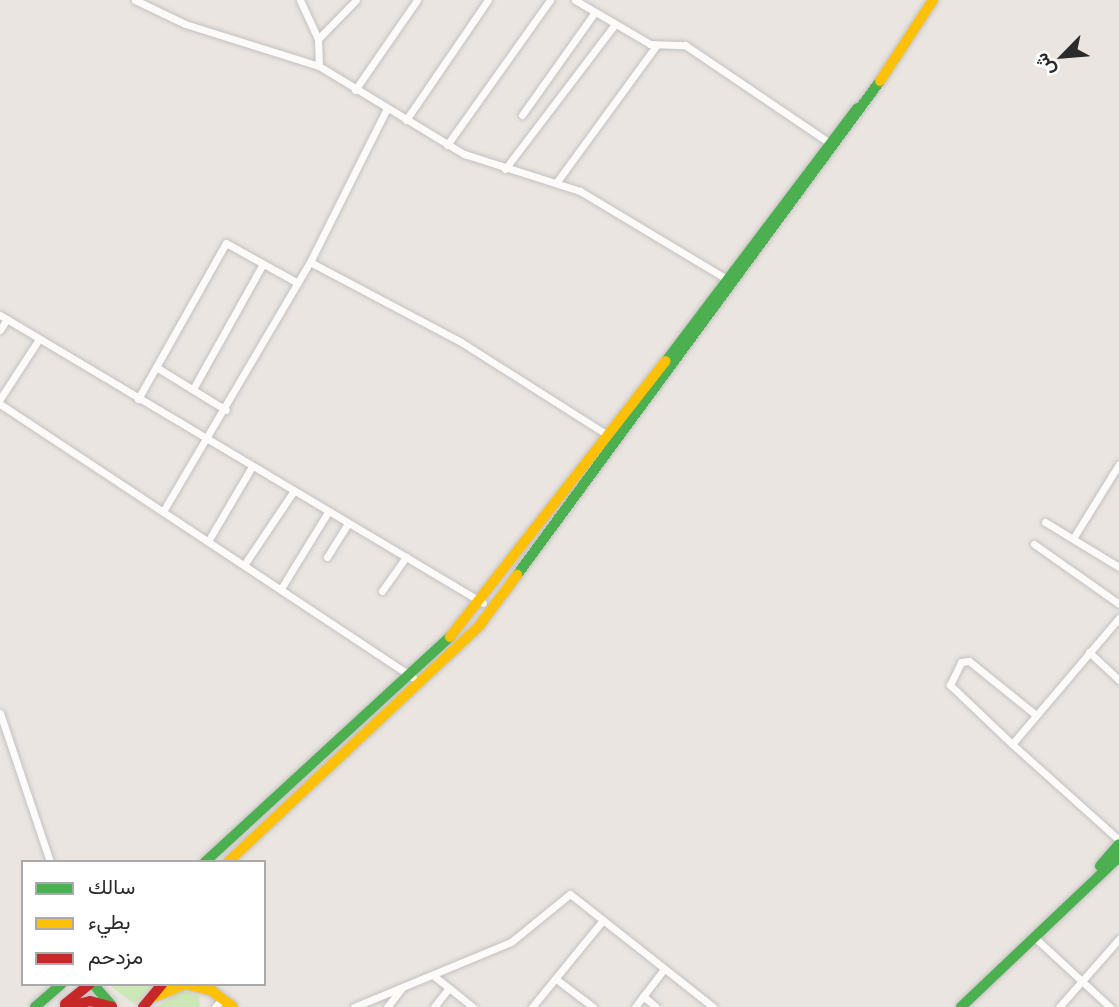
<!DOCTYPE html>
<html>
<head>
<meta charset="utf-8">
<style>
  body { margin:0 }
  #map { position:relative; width:1119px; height:1007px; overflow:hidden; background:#eae5e0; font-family:"IBM Plex Sans",Vazirmatn,sans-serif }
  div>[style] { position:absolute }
  .green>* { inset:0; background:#cde8b6 }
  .roads { filter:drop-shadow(0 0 2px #c3c1c2) drop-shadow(0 0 2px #c3c1c2) }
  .street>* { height:7px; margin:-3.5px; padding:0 3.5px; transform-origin:3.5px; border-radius:3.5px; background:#fcfbfa }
  .fast>* { height:10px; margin:-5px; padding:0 5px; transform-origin:5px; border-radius:5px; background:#4caf50 }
  .slow>* { height:10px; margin:-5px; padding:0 5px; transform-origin:5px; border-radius:5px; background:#ffc107 }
  .jam>* { height:10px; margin:-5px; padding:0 5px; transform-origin:5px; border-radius:5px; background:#c62828 }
  span { translate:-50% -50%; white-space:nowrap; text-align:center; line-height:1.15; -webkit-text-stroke:5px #fff; paint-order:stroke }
  .legend { position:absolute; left:21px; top:860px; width:245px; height:126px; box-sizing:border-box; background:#fff; border:2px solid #aaa; margin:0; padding:9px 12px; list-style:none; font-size:21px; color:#2b2b2b }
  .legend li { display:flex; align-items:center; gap:14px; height:35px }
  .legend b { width:35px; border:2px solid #aaa }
  .north { position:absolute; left:1028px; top:21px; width:70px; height:70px; -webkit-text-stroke:5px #fff; paint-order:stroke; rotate:245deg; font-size:19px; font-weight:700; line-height:28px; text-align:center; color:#2b2b2b }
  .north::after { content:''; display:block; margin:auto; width:24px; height:32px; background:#2b2b2b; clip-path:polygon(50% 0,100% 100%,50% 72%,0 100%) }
</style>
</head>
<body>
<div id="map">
  <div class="green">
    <div style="clip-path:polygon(108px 984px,155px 984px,134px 1004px)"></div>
    <div style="clip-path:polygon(183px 990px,199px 996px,200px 1007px,156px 1007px)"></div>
  </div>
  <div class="roads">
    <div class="street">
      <div style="left:135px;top:0;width:55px;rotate:25.6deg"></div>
      <div style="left:185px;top:24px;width:140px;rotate:17.4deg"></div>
      <div style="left:319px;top:66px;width:170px;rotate:31.3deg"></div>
      <div style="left:464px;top:154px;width:122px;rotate:17.7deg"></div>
      <div style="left:580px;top:191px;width:169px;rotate:31deg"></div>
      <div style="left:300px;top:0;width:43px;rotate:65.2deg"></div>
      <div style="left:318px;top:39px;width:27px;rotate:88deg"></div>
      <div style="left:575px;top:0;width:87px;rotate:30.4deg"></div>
      <div style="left:650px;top:44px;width:35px;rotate:2deg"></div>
      <div style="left:685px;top:45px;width:173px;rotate:34.1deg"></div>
      <div style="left:318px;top:39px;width:54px;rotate:-45.7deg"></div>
      <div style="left:355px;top:90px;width:109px;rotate:-55.4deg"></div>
      <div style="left:522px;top:115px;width:126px;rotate:-54.7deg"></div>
      <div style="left:406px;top:120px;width:145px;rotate:-55.7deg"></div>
      <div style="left:447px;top:145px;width:178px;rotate:-54.6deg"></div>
      <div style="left:505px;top:169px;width:182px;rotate:-52.8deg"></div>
      <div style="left:556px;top:183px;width:170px;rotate:-53.9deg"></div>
      <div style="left:310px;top:262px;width:171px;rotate:27.9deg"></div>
      <div style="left:461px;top:342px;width:175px;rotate:32.4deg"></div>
      <div style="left:0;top:315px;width:562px;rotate:30.81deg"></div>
      <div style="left:0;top:330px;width:13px;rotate:-58deg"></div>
      <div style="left:156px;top:367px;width:82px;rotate:31.6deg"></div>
      <div style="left:193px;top:389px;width:143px;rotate:-60.8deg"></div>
      <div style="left:0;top:399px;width:72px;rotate:-57deg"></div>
      <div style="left:138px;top:399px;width:179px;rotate:-60.6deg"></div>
      <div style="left:226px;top:243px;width:82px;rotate:29.1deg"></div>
      <div style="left:0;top:404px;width:495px;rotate:33.5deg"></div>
      <div style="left:165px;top:508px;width:286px;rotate:-59.5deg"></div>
      <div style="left:310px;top:262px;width:170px;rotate:-63.4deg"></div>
      <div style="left:1045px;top:522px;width:87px;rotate:31.3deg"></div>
      <div style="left:1074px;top:537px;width:86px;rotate:-58.3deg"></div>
      <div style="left:210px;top:538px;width:81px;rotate:-59.6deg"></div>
      <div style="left:1034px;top:544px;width:104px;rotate:35.2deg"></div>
      <div style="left:327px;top:557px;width:39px;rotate:-58deg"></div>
      <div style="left:246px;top:562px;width:84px;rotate:-56.1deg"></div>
      <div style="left:282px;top:587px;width:88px;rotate:-58.5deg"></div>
      <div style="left:382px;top:591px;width:42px;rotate:-54.8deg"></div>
      <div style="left:1119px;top:618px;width:165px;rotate:130.3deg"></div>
      <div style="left:1012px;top:744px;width:144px;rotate:41.9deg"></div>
      <div style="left:1089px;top:652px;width:41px;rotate:43deg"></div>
      <div style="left:0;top:713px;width:157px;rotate:71.4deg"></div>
      <div style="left:1012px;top:744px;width:86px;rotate:-136.4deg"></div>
      <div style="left:950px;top:685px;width:25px;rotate:-64deg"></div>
      <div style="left:961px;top:662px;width:8px;rotate:-7deg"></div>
      <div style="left:969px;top:661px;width:86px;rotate:38.9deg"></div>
      <div style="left:1033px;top:936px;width:105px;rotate:42.7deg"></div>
      <div style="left:434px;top:976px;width:50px;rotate:38.5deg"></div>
      <div style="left:556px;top:979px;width:46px;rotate:37.1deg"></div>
      <div style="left:643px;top:996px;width:17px;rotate:40deg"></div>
      <div style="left:215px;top:1007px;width:11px;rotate:-49deg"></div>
      <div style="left:354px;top:1007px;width:170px;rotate:-22.5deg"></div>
      <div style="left:511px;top:942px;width:76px;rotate:-39.1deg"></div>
      <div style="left:570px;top:894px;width:182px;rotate:38.3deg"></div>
      <div style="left:387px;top:1007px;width:24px;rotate:-52deg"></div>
      <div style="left:434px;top:1007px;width:24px;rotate:-52deg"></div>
      <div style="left:532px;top:1007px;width:112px;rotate:-50.8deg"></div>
      <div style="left:635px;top:1007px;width:48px;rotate:-52.7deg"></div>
      <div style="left:1059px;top:1007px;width:91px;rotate:-48.6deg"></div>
    </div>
    <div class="fast">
      <div style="left:666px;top:361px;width:317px;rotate:-52.9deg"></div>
      <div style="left:517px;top:575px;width:613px;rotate:-53.69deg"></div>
      <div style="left:205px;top:862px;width:333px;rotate:-42.6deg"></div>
      <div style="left:1100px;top:866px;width:29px;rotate:-49deg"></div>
      <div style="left:93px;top:984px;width:28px;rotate:49deg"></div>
      <div style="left:35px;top:1007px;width:35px;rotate:-41deg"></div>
      <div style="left:961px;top:1007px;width:218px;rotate:-43.5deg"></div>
    </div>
    <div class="slow">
      <div style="left:880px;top:81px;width:97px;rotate:-56.8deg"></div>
      <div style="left:450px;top:637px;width:350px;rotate:-52deg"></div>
      <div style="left:228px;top:862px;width:345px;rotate:-43.2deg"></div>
      <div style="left:479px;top:626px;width:64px;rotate:-53.3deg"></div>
      <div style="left:208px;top:988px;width:31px;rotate:37deg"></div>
      <div style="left:157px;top:996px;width:30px;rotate:-23deg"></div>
      <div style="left:185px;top:984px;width:29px;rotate:14deg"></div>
    </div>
    <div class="jam">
      <div style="left:65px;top:1004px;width:32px;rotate:-39deg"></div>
      <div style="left:65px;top:1007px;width:26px;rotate:-13deg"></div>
      <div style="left:90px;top:1001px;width:23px;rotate:15deg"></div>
      <div style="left:143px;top:1007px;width:30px;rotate:-50deg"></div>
    </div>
  </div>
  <ul class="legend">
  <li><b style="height:9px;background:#4caf50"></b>سالك</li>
  <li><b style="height:9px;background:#ffc107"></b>بطيء</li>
  <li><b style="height:9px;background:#c62828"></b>مزدحم</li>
  </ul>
  <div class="north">ش</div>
</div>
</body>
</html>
